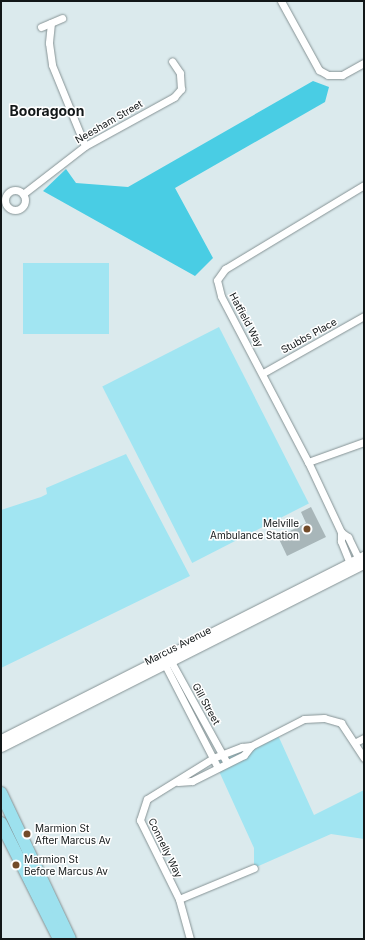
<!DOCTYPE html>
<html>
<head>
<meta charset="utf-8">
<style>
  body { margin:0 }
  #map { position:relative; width:365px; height:940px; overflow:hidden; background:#dbeaed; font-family:Inter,sans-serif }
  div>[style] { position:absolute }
  .green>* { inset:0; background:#a1e5f2; transform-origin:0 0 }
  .forest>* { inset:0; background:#49cde4 }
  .building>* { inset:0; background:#a8b6b9 }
  .roads { filter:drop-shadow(0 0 1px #869395) drop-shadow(0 0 1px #869395) }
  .minor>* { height:7px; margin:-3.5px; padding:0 3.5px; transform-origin:3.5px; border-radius:3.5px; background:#fff }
  .minor>.ring { margin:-3.5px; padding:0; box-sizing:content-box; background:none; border:7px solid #fff; border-radius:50% }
  .tertiary>* { height:9px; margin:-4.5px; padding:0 4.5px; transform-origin:4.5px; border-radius:4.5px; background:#fff }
  .primary>* { height:12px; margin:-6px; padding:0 6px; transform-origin:6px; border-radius:6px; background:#9de1ee }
  .dots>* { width:11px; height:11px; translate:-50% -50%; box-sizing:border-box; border:2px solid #fff; border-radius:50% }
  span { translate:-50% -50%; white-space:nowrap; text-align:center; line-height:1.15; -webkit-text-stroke:3px #fff; paint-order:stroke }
  .street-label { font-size:10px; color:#121718 }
  .poi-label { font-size:10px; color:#121718 }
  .right { translate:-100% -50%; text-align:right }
  .left { translate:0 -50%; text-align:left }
  .district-label { font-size:14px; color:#121718; font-weight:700 }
  .frame { position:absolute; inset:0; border:2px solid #121718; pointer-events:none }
</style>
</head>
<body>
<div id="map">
  <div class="green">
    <div style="left:23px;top:263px;width:86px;height:71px"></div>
    <div style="left:219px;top:327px;width:198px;height:131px;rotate:63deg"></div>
    <div style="clip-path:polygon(126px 454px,190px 576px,1px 668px,1px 510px,41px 497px,47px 494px,46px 488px)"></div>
    <div style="clip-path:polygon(277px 733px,314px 815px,364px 790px,364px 839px,331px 834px,254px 868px,254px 848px,213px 758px)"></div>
  </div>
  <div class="forest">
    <div style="clip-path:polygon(313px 81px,329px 87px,325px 102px,175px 188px,213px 258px,195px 276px,43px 191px,66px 169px,76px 183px,128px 187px)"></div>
  </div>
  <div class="building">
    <div style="clip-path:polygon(311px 507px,326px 537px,287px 556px,278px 537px,306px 523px,301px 512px)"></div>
  </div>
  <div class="roads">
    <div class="minor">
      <div style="left:281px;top:1px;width:79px;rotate:61.2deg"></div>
      <div style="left:319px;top:70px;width:10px;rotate:29deg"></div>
      <div style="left:328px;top:75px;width:14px"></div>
      <div style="left:342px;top:75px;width:25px;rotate:-29deg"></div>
      <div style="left:51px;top:23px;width:20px;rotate:96deg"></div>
      <div style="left:49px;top:43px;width:22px;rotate:82deg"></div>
      <div style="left:52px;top:65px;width:87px;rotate:67.8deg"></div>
      <div style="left:41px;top:27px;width:23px;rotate:-23deg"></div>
      <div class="ring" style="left:5px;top:190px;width:13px;height:13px"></div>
      <div style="left:23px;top:194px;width:78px;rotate:-37.7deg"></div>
      <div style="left:85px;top:146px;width:102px;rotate:-28.8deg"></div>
      <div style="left:174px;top:97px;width:11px;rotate:-49deg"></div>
      <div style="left:181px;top:89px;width:16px;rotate:-94deg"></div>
      <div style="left:180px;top:73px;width:14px;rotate:-124deg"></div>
      <div style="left:263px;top:373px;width:116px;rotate:-29.4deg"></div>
      <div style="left:308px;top:462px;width:59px;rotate:-19.7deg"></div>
      <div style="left:341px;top:532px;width:9px;rotate:36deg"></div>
      <div style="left:348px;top:537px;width:30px;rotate:64deg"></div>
      <div style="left:351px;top:566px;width:27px;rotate:-112deg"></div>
      <div style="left:341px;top:541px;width:9px;rotate:-90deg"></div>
      <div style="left:341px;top:532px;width:77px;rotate:-115.2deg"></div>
      <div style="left:308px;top:462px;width:187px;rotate:-117.7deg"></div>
      <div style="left:221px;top:296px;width:16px;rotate:-104deg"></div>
      <div style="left:217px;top:280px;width:14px;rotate:-54deg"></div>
      <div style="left:225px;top:269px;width:162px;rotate:-31.1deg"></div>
      <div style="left:169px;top:658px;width:120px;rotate:61.1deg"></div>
      <div style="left:163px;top:661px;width:120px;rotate:62.8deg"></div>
      <div style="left:356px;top:742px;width:9px;rotate:-27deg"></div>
      <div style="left:178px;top:782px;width:14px;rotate:-4deg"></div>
      <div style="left:192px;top:781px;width:58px;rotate:-26.6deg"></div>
      <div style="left:244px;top:755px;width:11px;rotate:-52deg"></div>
      <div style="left:179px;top:899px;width:81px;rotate:-22.5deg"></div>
      <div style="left:190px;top:939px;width:41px;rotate:-105.4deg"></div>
      <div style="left:179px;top:899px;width:88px;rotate:-116.3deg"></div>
      <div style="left:140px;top:820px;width:22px;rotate:-72deg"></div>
      <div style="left:147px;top:799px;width:78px;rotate:-31.8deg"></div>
      <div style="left:213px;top:758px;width:31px;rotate:-21deg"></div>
      <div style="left:242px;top:747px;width:9px;rotate:-6deg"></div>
      <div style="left:251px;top:746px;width:59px;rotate:-27deg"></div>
      <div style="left:304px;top:719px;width:20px;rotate:-3deg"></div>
      <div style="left:324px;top:718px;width:18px;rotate:16deg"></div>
      <div style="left:341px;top:723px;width:42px;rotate:56.7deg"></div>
    </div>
    <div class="tertiary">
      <div style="left:1px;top:739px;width:407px;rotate:-26.8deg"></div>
      <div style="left:1px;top:747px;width:407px;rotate:-26.8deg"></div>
    </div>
    <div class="primary">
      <div style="left:1px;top:793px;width:161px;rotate:64.7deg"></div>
      <div style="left:1px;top:823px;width:130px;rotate:63.4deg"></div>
    </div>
  </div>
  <div class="dots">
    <div style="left:307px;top:529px;background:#734c2a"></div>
    <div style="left:27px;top:834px;background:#734c2a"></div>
    <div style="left:16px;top:865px;background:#734c2a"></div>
  </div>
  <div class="street-label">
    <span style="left:109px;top:122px;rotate:-30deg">Neesham Street</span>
    <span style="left:246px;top:320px;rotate:62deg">Hatfield Way</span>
    <span style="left:309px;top:336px;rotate:-29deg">Stubbs Place</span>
    <span style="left:178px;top:646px;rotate:-27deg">Marcus Avenue</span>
    <span style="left:206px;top:704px;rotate:61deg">Gill Street</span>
    <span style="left:165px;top:848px;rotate:64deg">Connelly Way</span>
  </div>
  <div class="poi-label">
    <span class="right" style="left:299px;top:529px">Melville<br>Ambulance Station</span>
    <span class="left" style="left:35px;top:834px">Marmion St<br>After Marcus Av</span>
    <span class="left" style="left:24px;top:865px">Marmion St<br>Before Marcus Av</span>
  </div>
  <div class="district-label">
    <span style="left:47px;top:111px">Booragoon</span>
  </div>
  <div class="frame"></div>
</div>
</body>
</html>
